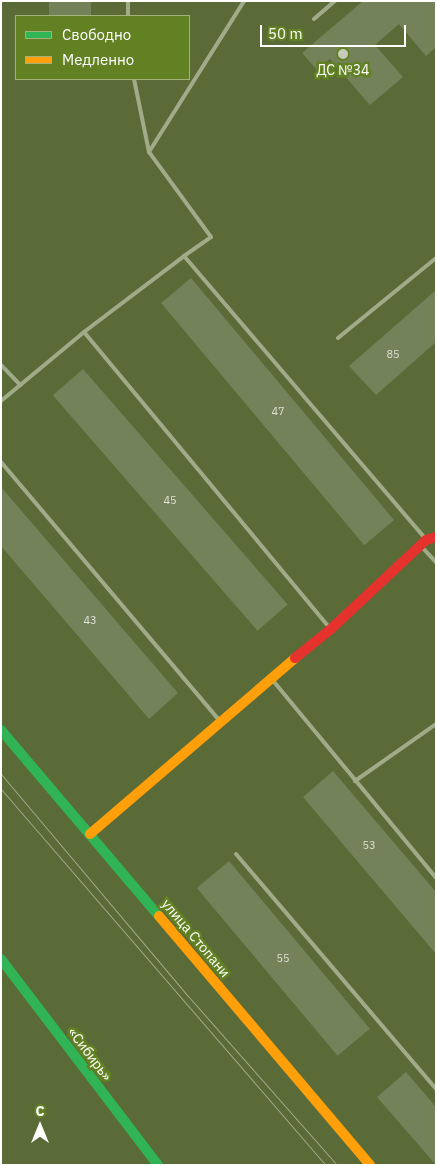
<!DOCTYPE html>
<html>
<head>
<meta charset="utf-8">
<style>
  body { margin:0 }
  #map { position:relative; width:437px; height:1166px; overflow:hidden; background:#5a6b38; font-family:"IBM Plex Sans",sans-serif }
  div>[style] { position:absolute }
  .building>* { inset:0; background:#74825a; transform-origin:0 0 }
  .lane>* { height:4px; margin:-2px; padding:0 2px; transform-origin:2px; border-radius:2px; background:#a0ab89 }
  .fast>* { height:10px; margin:-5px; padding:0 5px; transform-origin:5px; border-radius:5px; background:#30b455 }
  .slow>* { height:10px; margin:-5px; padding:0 5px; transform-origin:5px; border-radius:5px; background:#ff9f0a }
  .jam>* { height:10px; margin:-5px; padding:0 5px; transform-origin:5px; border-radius:5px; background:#e5322d }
  .tram>* { height:1px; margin:-0.5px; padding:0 0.5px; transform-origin:0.5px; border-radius:0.5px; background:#a0ab8b }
  .dots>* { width:14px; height:14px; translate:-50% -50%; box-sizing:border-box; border:2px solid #628122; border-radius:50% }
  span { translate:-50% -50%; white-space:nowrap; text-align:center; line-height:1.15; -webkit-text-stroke:5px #628122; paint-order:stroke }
  .number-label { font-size:11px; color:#dce0d6 }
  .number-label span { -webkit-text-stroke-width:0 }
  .poi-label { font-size:14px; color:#fff }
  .street-label { font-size:14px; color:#fff }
  .frame { position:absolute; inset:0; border:2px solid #fff; pointer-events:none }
  .legend { position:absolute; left:15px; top:15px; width:175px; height:65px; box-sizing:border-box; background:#628122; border:1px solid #a1b37a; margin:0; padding:6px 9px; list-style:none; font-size:15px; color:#fff }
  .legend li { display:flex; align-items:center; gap:10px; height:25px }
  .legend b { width:25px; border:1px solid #a1b37a }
  .north { position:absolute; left:15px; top:1101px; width:50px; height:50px; -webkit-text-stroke:4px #628122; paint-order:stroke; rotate:0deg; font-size:14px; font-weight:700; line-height:20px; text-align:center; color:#fff }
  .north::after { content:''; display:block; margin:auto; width:18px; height:22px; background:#fff; clip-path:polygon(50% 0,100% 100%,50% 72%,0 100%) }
  .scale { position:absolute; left:260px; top:25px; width:146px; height:22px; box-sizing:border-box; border:2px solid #fff; border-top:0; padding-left:6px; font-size:15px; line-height:18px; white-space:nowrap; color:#fff; -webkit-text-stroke:4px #628122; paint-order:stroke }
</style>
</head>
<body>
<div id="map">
  <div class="building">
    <div style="left:49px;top:1px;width:42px;height:15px"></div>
    <div style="clip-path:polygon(363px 1px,436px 1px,436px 47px,426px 56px,399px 24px,375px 45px,403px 77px,370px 105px,330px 59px,317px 70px,302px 53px)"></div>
    <div style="left:191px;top:278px;width:316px;height:39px;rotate:50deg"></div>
    <div style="clip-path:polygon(436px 290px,436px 342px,376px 395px,349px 366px)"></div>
    <div style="left:83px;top:369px;width:312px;height:40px;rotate:49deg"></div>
    <div style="clip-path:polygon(1px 487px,178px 693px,149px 719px,1px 546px)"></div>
    <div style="clip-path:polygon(333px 771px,436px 892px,436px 954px,303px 797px)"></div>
    <div style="left:229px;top:861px;width:219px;height:42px;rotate:50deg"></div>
    <div style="clip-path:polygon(406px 1072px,436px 1107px,436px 1165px,377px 1097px)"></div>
  </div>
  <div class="lane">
    <div style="left:128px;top:1px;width:15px;rotate:90deg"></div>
    <div style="left:314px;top:19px;width:28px;rotate:-41deg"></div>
    <div style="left:134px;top:79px;width:75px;rotate:78.4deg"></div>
    <div style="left:184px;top:256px;width:33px;rotate:-35deg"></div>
    <div style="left:211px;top:237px;width:105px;rotate:-126.1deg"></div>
    <div style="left:149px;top:152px;width:178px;rotate:-57.8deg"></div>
    <div style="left:84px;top:332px;width:385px;rotate:50.3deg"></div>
    <div style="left:338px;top:338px;width:127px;rotate:-39.2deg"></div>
    <div style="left:1px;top:365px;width:28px;rotate:46deg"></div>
    <div style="left:1px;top:401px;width:108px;rotate:-39.7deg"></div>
    <div style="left:84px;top:332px;width:126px;rotate:-37.2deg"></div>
    <div style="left:184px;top:256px;width:372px;rotate:49.5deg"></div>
    <div style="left:1px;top:462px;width:338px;rotate:49.8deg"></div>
    <div style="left:420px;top:545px;width:23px;rotate:47deg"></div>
    <div style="left:270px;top:677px;width:261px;rotate:50.4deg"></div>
    <div style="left:355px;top:781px;width:99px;rotate:-35.1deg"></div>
    <div style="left:236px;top:854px;width:309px;rotate:49.6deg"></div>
  </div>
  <div class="fast">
    <div style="left:1px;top:730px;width:244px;rotate:49.7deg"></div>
    <div style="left:1px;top:959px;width:259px;rotate:52.7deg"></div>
  </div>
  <div class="slow">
    <div style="left:90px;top:834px;width:270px;rotate:-40.6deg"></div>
    <div style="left:159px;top:916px;width:326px;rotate:49.7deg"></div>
  </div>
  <div class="jam">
    <div style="left:295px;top:658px;width:46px;rotate:-38.9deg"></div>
    <div style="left:331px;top:629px;width:130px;rotate:-43.1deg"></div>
    <div style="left:426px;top:540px;width:10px;rotate:-17deg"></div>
  </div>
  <div class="tram">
    <div style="left:1px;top:774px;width:290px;rotate:49.9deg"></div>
    <div style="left:188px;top:996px;width:225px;rotate:48.6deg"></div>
    <div style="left:1px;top:789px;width:496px;rotate:49.2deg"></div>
  </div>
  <div class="dots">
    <div style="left:343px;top:54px;background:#c5cbb9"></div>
  </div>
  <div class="number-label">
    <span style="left:393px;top:354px">85</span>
    <span style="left:278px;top:411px">47</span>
    <span style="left:170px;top:500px">45</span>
    <span style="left:90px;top:620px">43</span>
    <span style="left:369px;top:845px">53</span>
    <span style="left:283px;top:958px">55</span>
  </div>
  <div class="poi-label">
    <span style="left:343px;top:70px">ДС №34</span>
  </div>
  <div class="street-label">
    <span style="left:196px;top:938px;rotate:50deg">улица Стопани</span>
    <span style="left:90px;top:1054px;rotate:53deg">«Сибирь»</span>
  </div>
  <div class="frame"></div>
  <ul class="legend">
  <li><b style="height:6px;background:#30b455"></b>Свободно</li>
  <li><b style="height:6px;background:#ff9f0a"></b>Медленно</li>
  </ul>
  <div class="north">С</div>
  <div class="scale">50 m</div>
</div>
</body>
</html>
